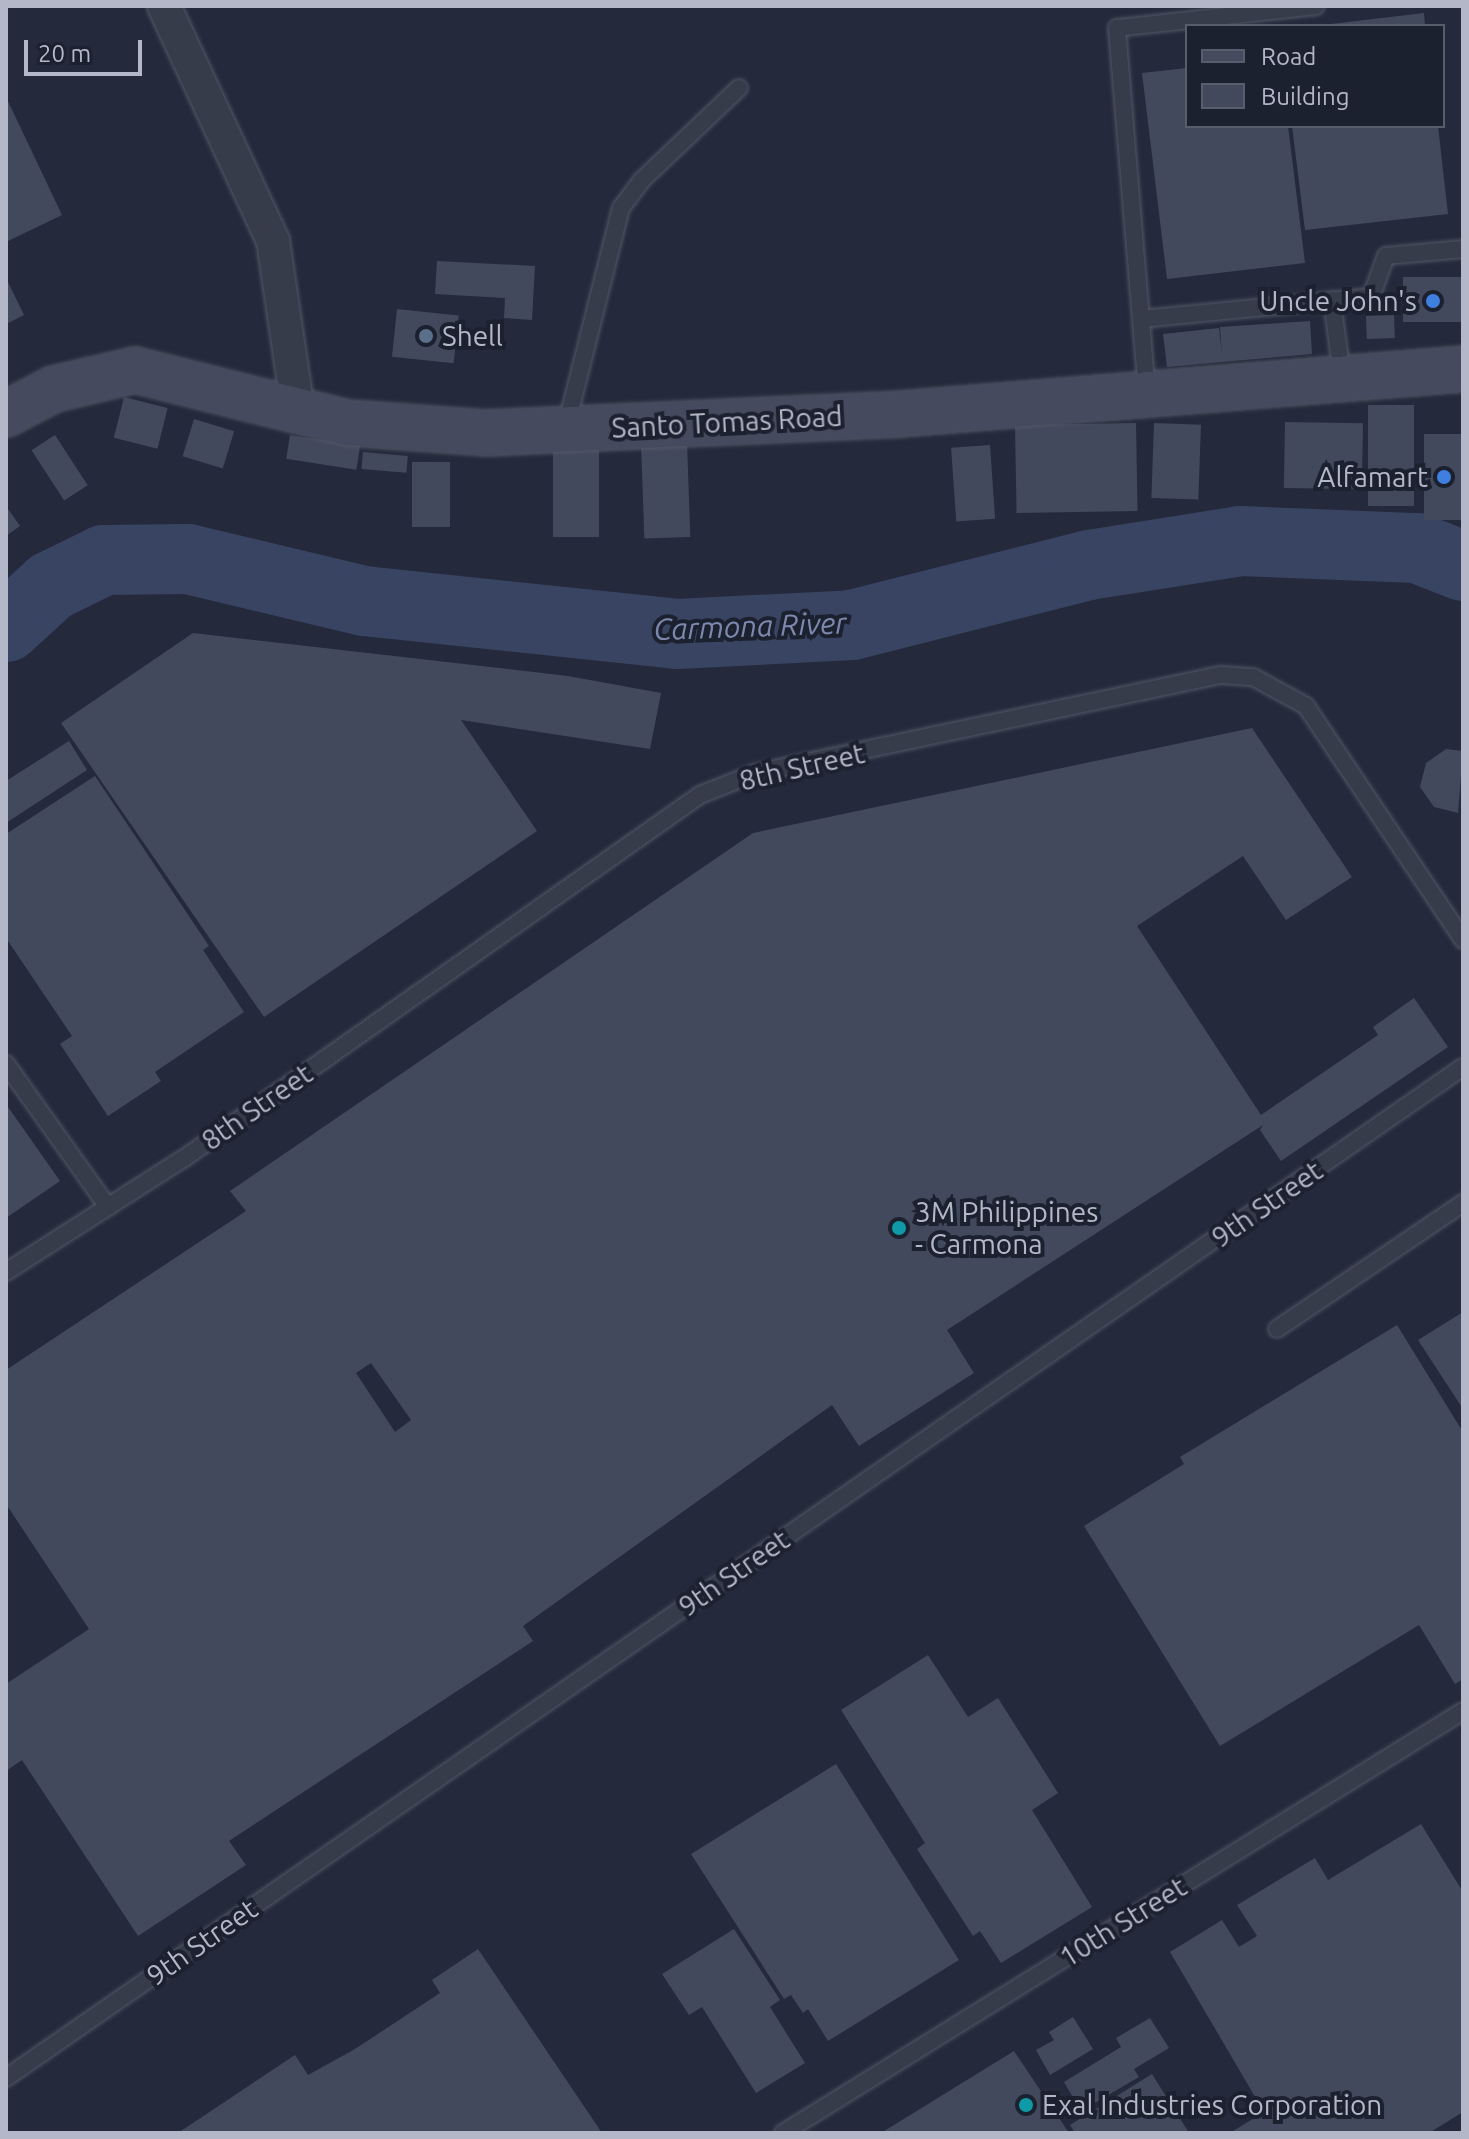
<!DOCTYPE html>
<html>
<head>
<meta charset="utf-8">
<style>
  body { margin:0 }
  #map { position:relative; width:1469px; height:2139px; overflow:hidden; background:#242a3b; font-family:Ubuntu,sans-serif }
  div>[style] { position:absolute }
  .river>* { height:70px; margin:-35px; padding:0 35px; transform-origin:35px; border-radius:35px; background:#394463 }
  .building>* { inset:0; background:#43495c; transform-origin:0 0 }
  .roads { filter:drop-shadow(0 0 2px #525766) drop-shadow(0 0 2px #525766) }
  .lane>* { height:16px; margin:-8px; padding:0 8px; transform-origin:8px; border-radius:8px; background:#373c4b }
  .street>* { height:32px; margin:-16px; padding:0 16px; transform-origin:16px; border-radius:16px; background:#373c4b }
  .secondary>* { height:44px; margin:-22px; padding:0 22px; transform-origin:22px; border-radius:22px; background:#454a5e }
  .dots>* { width:22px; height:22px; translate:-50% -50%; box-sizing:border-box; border:4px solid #1c2130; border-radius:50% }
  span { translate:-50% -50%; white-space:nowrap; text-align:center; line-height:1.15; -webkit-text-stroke:8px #1c2130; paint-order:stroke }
  .poi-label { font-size:28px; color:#b3b7c7 }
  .right { translate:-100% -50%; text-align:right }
  .left { translate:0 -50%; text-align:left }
  .street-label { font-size:28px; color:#b3b7c7 }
  .water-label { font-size:30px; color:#7c88ad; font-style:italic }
  .frame { position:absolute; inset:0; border:8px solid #b3b7c7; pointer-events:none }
  .legend { position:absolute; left:1185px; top:24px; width:260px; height:104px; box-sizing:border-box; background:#1c2130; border:2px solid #585d6c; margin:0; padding:10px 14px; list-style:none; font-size:24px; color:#b3b7c7 }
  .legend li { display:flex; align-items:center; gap:16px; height:40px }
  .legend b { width:40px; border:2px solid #585d6c }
  .scale { position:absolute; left:24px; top:40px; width:118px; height:36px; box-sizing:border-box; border:4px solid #b3b7c7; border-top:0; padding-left:10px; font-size:24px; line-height:28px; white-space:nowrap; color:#b3b7c7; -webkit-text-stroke:6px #1c2130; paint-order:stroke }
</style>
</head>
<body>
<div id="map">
  <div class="river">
    <div style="left:6px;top:627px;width:61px;rotate:-42.3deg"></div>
    <div style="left:51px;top:586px;width:59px;rotate:-26.1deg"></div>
    <div style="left:104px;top:560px;width:84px;rotate:-0.7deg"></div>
    <div style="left:188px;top:559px;width:181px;rotate:13.4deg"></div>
    <div style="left:364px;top:601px;width:315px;rotate:6deg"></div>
    <div style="left:677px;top:634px;width:175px;rotate:-2.9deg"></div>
    <div style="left:852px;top:625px;width:244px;rotate:-14.2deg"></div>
    <div style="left:1089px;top:565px;width:153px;rotate:-9deg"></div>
    <div style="left:1240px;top:541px;width:177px;rotate:2.3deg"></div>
    <div style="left:1417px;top:548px;width:49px;rotate:21.4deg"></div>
  </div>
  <div class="building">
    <div style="clip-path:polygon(1424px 13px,1425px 26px,1331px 26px,1331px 24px)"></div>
    <div style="clip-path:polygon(1187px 68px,1187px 126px,1288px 126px,1305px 263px,1167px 279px,1142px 73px)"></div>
    <div style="clip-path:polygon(6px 97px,62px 215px,6px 242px)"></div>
    <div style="clip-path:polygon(1292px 126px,1438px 126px,1448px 214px,1305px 230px)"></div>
    <div style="clip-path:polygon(437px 261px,535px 266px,532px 320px,504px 318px,505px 298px,435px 294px)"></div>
    <div style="left:1463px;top:277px;width:45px;height:60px;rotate:90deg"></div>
    <div style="clip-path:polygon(6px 278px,24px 315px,6px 324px)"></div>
    <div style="left:397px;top:309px;width:62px;height:48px;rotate:6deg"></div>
    <div style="left:1394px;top:315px;width:23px;height:28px;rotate:88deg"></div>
    <div style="clip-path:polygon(1310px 321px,1312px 354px,1167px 367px,1163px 334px,1219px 328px,1222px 354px,1220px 327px)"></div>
    <div style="left:124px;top:397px;width:45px;height:42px;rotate:14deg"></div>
    <div style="left:1368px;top:405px;width:46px;height:101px"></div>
    <div style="left:194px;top:419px;width:42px;height:39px;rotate:17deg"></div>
    <div style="left:1285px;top:422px;width:78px;height:66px;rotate:1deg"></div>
    <div style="left:1136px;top:423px;width:88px;height:121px;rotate:89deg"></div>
    <div style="left:1154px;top:423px;width:47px;height:75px;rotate:2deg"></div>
    <div style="left:1424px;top:434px;width:39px;height:86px"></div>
    <div style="left:55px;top:435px;width:60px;height:28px;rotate:57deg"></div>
    <div style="left:290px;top:435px;width:71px;height:24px;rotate:9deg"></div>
    <div style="left:687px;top:442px;width:95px;height:46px;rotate:88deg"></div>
    <div style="left:990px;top:445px;width:74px;height:39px;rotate:86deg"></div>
    <div style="left:553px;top:446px;width:46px;height:91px"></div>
    <div style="left:363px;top:452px;width:45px;height:17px;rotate:5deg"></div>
    <div style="left:412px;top:462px;width:38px;height:65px"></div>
    <div style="clip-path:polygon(6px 506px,20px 526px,6px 536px)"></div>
    <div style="clip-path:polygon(193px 633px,568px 676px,661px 693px,650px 749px,461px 720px,537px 831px,264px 1017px,61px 723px)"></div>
    <div style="clip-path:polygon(evenodd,1252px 728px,1352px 877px,1286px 920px,1243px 856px,1137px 926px,1261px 1115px,1378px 1035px,1373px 1027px,1414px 998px,1448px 1047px,1281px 1161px,1260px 1130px,1263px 1125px,947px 1330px,974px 1373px,859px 1446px,832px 1405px,523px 1626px,533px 1641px,229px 1841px,246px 1865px,138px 1936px,22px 1760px,6px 1771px,6px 1684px,89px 1629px,6px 1504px,6px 1370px,246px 1211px,230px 1191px,753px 833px,1252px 728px,371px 1363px,411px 1420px,395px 1432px,356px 1373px,371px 1363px)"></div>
    <div style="clip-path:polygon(69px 741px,87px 770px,6px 823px,6px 781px)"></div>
    <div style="clip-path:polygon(1446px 749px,1463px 751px,1458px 813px,1434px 807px,1420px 787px,1426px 763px)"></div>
    <div style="clip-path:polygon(95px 776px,209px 946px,203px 950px,244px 1012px,155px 1072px,161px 1081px,108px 1116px,60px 1044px,72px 1036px,6px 938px,6px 834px)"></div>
    <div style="clip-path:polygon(6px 1104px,60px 1181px,6px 1218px)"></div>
    <div style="clip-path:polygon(1463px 1312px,1463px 1409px,1418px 1340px)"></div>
    <div style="clip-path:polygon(1397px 1325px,1463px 1432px,1463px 1679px,1455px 1684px,1419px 1625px,1220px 1746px,1084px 1526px,1184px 1464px,1180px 1457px)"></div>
    <div style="clip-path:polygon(928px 1655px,968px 1717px,998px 1698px,1058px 1793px,1032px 1810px,1092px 1907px,1001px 1963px,980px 1931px,973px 1936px,917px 1849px,925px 1843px,841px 1710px)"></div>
    <div style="clip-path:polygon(836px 1764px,959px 1960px,828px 2041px,808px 2009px,803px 2013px,791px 1995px,784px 1999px,691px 1854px)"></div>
    <div style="clip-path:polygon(1421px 1824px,1463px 1892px,1463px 2112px,1429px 2133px,1230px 2133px,1264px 2112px,1170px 1952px,1222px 1920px,1239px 1947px,1257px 1936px,1237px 1905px,1315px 1858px,1328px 1880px)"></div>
    <div style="clip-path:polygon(734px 1929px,780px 2000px,770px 2007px,805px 2063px,756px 2093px,702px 2007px,689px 2015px,662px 1974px)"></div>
    <div style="clip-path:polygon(478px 1949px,602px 2133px,178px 2133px,295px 2055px,308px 2075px,355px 2049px,440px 1993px,432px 1980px)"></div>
    <div style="clip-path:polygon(1073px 2017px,1093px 2049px,1050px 2075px,1036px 2050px,1054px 2040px,1049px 2032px)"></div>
    <div style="clip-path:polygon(1150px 2018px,1169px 2048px,1134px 2069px,1139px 2077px,1081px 2111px,1064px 2082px,1121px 2047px,1116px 2038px)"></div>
    <div style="clip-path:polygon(1014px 2051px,1069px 2133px,881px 2133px)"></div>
    <div style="clip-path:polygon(1152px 2074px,1189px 2133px,1075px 2133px,1070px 2125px)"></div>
  </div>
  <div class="roads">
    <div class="lane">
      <div style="left:1332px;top:300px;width:76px;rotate:82.4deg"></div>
      <div style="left:1141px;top:319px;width:231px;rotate:-5.5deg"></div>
      <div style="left:1371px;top:297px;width:44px;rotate:-69.9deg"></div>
      <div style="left:1386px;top:256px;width:77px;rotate:-5.2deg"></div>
      <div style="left:1147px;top:393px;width:366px;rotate:-94.7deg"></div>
      <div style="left:1117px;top:28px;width:200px;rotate:-6.3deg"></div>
      <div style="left:566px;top:427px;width:226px;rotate:-75.9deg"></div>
      <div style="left:621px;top:208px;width:34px;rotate:-53deg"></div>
      <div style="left:641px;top:181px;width:135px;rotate:-43.5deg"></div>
      <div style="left:6px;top:1064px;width:176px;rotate:54.5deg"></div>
      <div style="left:6px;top:1272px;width:210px;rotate:-32.6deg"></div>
      <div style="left:183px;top:1159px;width:632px;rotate:-35.15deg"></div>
      <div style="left:700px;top:795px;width:59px;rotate:-21.8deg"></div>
      <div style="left:755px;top:773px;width:477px;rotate:-11.9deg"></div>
      <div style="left:1222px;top:675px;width:31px;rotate:4deg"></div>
      <div style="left:1253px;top:677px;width:60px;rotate:28.7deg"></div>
      <div style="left:1306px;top:706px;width:282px;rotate:56.1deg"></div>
      <div style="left:1277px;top:1329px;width:225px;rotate:-34.1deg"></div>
      <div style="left:6px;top:2078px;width:1773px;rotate:-34.76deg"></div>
      <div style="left:783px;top:2133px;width:800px;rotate:-31.82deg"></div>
    </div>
    <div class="street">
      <div style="left:164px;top:6px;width:259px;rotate:65.1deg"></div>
      <div style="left:273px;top:241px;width:172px;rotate:81.6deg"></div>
    </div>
    <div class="secondary">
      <div style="left:6px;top:414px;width:54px;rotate:-27.5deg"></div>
      <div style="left:54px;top:389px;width:83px;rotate:-13.2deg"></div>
      <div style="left:135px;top:370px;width:219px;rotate:14deg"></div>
      <div style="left:348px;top:423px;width:138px;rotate:4.1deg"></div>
      <div style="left:486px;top:433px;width:414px;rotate:-2.6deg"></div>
      <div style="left:900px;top:414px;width:565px;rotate:-4.57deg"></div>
    </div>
  </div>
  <div class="dots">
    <div style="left:1433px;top:301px;background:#3f7fe0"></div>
    <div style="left:426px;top:336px;background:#5c6f8a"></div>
    <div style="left:1444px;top:477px;background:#3f7fe0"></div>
    <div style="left:899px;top:1228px;background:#0f9aa8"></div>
    <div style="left:1026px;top:2105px;background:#0f9aa8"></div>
  </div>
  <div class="poi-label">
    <span class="right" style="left:1417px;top:301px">Uncle John's</span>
    <span class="left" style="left:442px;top:336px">Shell</span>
    <span class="right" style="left:1428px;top:477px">Alfamart</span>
    <span class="left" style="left:915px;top:1228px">3M Philippines<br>- Carmona</span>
    <span class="left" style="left:1042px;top:2105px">Exal Industries Corporation</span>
  </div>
  <div class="street-label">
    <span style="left:727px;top:422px;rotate:-3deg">Santo Tomas Road</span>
    <span style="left:802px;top:767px;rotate:-13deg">8th Street</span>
    <span style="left:257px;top:1107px;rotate:-35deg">8th Street</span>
    <span style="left:1267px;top:1204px;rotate:-35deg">9th Street</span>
    <span style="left:734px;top:1573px;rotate:-35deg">9th Street</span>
    <span style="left:1123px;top:1922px;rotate:-32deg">10th Street</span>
    <span style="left:202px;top:1942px;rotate:-35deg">9th Street</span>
  </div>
  <div class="water-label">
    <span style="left:750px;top:626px;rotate:-2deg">Carmona River</span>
  </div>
  <div class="frame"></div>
  <ul class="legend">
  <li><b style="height:10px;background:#454a5e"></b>Road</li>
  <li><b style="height:22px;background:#43495c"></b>Building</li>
  </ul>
  <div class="scale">20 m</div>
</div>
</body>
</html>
